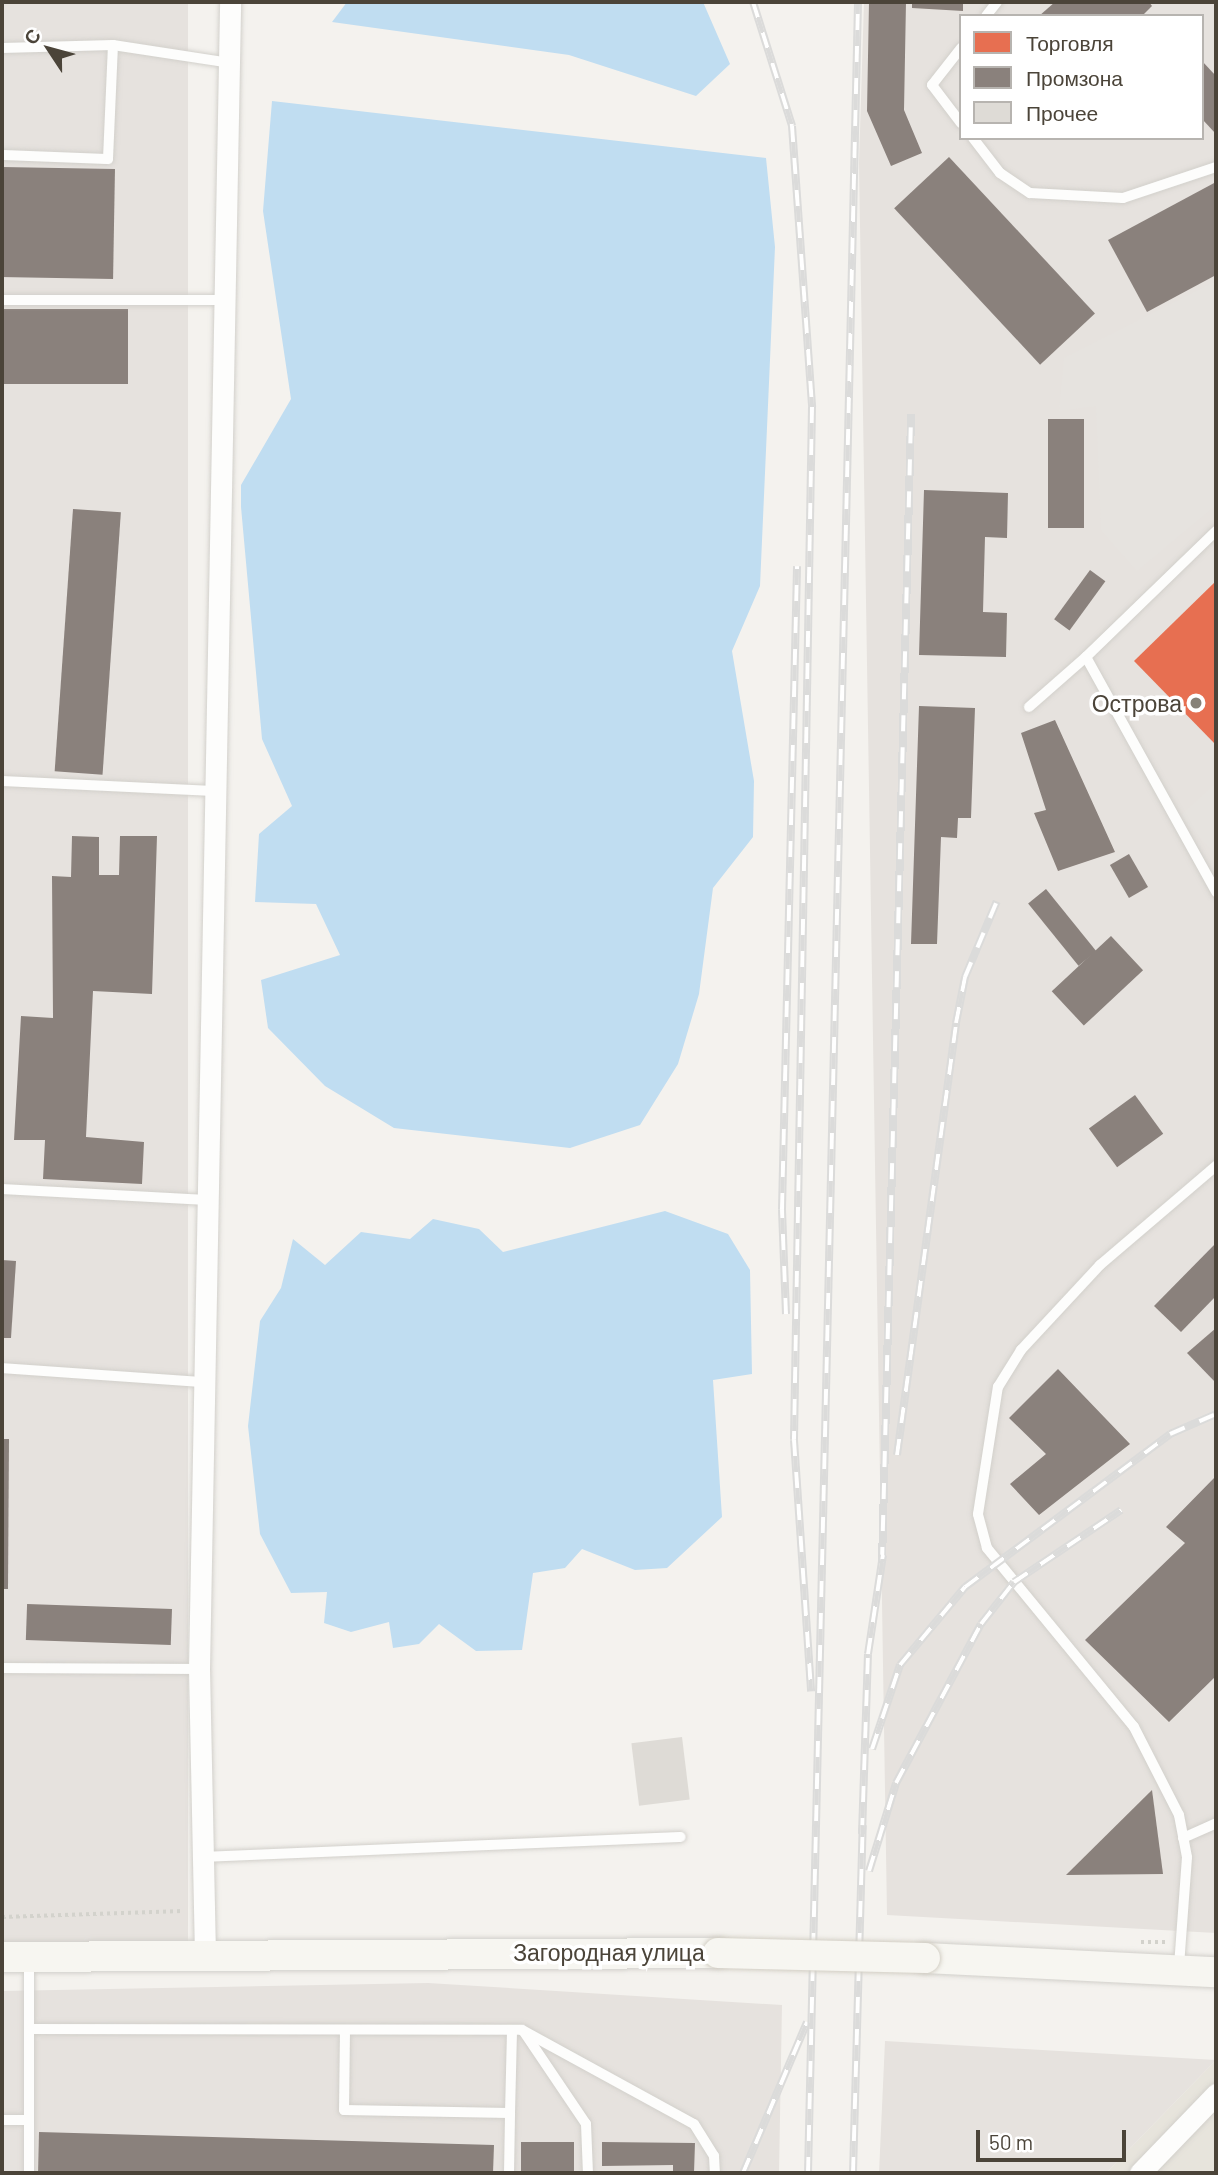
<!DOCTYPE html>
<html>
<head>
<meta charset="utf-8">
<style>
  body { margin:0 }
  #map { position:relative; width:1218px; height:2175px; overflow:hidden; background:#f4f2ee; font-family:Barlow,sans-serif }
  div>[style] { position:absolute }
  .residential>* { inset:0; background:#e7e4dc }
  .industrial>* { inset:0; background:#e6e2de; transform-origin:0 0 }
  .parking>* { inset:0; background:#e6e3df }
  .water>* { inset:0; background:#c0ddf1 }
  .shops>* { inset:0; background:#e76f51 }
  .industry>* { inset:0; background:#8a817c; transform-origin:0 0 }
  .building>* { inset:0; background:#dedbd6; transform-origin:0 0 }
  .path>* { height:3.5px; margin-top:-1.75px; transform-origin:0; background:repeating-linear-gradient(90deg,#d3d2cc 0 3.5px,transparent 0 7px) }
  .roads { filter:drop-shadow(0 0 2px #d2d0cb) drop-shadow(0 0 2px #d2d0cb) }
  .service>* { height:10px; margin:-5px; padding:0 5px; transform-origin:5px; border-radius:5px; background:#fdfdfc }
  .minor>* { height:21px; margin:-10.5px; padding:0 10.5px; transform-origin:10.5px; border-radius:10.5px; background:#fdfdfc }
  .secondary>* { height:30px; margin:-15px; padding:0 15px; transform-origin:15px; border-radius:15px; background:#f7f6f1 }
  .rail>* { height:8px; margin-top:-4px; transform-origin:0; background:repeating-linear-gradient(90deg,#fff 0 16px,#dbdbda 0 32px); box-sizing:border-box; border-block:2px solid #dbdbda }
  .bridges { filter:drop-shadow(0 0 2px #d3cfc5) drop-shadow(0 0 2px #d3cfc5) }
  .secondary-bridge>* { height:30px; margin:-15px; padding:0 15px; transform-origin:15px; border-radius:15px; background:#f7f6f1 }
  .dots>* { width:19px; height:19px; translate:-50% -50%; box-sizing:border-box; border:4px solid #fff; border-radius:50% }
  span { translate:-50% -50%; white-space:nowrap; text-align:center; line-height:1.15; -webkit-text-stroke:7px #fff; paint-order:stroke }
  .poi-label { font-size:23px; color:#4b4439 }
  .right { translate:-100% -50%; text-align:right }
  .street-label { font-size:23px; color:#4b4439 }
  .frame { position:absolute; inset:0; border:4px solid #4b4439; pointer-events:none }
  .legend { position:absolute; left:959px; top:14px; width:245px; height:126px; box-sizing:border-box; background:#fff; border:2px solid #b7b4b0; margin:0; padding:9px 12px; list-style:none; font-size:21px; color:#4b4439 }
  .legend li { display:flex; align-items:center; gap:14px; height:35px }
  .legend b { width:35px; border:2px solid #b7b4b0 }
  .north { position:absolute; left:14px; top:14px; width:70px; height:70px; -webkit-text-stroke:5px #fff; paint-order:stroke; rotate:306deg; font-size:19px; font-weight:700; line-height:28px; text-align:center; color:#4b4439 }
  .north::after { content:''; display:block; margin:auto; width:24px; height:32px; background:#4b4439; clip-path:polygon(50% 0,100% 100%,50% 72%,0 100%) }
  .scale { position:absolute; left:976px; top:2130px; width:150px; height:32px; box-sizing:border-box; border:4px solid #4b4439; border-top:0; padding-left:9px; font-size:21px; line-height:24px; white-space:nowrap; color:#4b4439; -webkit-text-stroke:5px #fff; paint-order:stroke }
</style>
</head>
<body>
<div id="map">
  <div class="residential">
    <div style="clip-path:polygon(1216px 2060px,1216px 2173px,1106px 2173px)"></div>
  </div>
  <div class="industrial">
    <div style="left:2px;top:2px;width:186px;height:1945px"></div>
    <div style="clip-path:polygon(evenodd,864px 2px,1216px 2px,1216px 1933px,887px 1915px,859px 163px,864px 2px,961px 16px,1202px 16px,1202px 138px,961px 138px,961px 16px)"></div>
    <div style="clip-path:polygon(428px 1983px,782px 2005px,779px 2173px,2px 2173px,2px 1991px)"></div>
    <div style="clip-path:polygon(885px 2041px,1216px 2060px,1106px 2173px,879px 2173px)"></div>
  </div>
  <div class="parking">
    <div style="clip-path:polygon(1216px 281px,1216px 505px,1137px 571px,1101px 530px,1096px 406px,1059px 411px,1064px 358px)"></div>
    <div style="clip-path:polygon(1216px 783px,1216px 855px,1180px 816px)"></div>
  </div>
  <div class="water">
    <div style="clip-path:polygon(347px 2px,703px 2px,730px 64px,696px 96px,569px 55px,332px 22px)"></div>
    <div style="clip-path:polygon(272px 101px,766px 158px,775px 247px,760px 586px,732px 651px,754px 781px,753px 837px,713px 888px,699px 994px,678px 1064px,640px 1125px,570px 1148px,394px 1128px,325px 1086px,268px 1028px,261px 980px,340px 955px,316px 904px,255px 902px,259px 834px,292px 806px,262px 739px,241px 507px,241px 485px,291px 399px,263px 211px)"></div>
    <div style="clip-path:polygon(665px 1211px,728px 1234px,750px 1270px,752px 1374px,713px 1380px,722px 1517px,667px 1568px,635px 1570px,582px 1549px,565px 1568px,533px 1573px,522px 1650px,476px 1651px,439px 1624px,419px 1644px,393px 1648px,389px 1622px,351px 1632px,324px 1623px,327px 1592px,291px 1593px,260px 1534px,248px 1426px,260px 1321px,281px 1288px,293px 1239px,325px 1265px,361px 1232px,410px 1239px,433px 1219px,479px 1229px,503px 1252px)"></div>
  </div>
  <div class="shops">
    <div style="clip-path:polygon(1216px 581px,1216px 745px,1134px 661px)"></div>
  </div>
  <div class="industry">
    <div style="clip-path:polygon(869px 2px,906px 2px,904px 110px,922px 153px,891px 166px,867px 111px)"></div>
    <div style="clip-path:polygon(912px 2px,963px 2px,963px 11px,912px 8px)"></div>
    <div style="clip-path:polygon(1055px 2px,1149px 2px,1152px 6px,1142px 16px,1039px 16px)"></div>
    <div style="clip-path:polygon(1202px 61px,1216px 76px,1216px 134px,1202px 119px)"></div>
    <div style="left:949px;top:157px;width:214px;height:75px;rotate:47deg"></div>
    <div style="left:2px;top:167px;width:113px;height:110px;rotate:1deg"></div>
    <div style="clip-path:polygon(1216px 182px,1216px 275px,1147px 312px,1108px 240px)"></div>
    <div style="left:2px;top:309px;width:126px;height:75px"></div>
    <div style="left:1048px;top:419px;width:36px;height:109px"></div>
    <div style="clip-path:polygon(924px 490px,1008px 493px,1007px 538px,985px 537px,983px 612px,1007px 613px,1006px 657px,919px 655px)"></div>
    <div style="left:73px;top:509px;width:48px;height:263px;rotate:4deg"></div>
    <div style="left:1090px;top:570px;width:19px;height:61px;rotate:36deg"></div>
    <div style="clip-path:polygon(919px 706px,975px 708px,971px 818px,958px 818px,957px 838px,941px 837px,937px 944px,911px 944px)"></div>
    <div style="clip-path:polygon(1055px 720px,1115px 852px,1058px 871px,1034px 813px,1046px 810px,1021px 733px)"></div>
    <div style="clip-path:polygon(72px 836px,99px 837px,99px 875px,119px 875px,120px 836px,157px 836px,152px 994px,93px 991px,86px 1137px,144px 1142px,142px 1184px,43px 1179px,45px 1140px,14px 1140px,21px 1016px,53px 1018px,52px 876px,71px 877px)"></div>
    <div style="left:1129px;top:854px;width:38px;height:22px;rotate:60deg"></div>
    <div style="left:1046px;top:889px;width:80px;height:23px;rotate:51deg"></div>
    <div style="left:1111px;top:936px;width:47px;height:81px;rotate:47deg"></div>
    <div style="left:1135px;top:1095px;width:48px;height:57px;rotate:54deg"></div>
    <div style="clip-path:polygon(1216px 1243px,1216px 1296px,1181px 1332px,1154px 1306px)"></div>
    <div style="clip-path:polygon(2px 1260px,16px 1261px,11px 1338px,2px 1338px)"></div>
    <div style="clip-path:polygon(1216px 1328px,1216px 1383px,1187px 1353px)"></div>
    <div style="clip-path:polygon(1058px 1369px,1130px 1444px,1039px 1515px,1010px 1484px,1046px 1454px,1009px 1418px)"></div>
    <div style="clip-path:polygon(2px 1439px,9px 1439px,8px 1589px,2px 1589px)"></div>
    <div style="clip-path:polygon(1216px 1476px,1216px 1676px,1169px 1722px,1085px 1640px,1185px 1543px,1166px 1527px)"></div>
    <div style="left:172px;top:1609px;width:36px;height:145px;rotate:92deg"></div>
    <div style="clip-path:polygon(1152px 1790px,1163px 1874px,1066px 1875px)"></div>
    <div style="clip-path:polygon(39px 2132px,494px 2145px,493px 2173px,38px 2173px)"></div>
    <div style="left:521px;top:2142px;width:53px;height:31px"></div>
    <div style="clip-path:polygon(602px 2142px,695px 2143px,694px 2173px,673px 2173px,673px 2165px,602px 2166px)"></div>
  </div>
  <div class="building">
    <div style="left:682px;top:1737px;width:63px;height:51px;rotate:83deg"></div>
  </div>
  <div class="path">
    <div style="left:2px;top:1917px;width:181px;rotate:-1.9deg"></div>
    <div style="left:1141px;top:1942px;width:24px"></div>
  </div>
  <div class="roads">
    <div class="service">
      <div style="left:986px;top:16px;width:18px;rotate:-52deg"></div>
      <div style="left:2px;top:48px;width:111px;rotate:-1.5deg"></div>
      <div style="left:113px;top:45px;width:118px;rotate:8.7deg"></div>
      <div style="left:961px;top:48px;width:47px;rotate:128.1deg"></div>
      <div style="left:932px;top:85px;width:48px;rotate:52.7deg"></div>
      <div style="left:973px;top:138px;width:44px;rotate:52.4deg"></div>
      <div style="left:1000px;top:173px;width:36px;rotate:34deg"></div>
      <div style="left:1030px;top:193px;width:93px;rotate:3.1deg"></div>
      <div style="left:1123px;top:198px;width:98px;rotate:-18.4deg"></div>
      <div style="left:2px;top:155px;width:106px;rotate:2.2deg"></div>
      <div style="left:108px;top:159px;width:114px;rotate:-87.5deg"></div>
      <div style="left:2px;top:300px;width:221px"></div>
      <div style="left:1216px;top:531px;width:181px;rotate:135.9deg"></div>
      <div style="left:1086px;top:657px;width:269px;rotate:61deg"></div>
      <div style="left:1029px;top:707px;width:76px;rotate:-41.3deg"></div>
      <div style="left:2px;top:781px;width:212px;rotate:2.7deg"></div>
      <div style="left:2px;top:1189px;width:205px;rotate:3.1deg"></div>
      <div style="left:2px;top:1368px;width:202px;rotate:4deg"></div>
      <div style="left:2px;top:1668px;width:197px;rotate:0.3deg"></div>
      <div style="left:1183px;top:1838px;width:36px;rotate:-24deg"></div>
      <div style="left:201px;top:1857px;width:480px;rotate:-2.4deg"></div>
      <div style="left:29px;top:1961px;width:212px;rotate:90deg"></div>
      <div style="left:1179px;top:1966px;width:109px;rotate:-85.8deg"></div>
      <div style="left:1187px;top:1857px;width:43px;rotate:-100.8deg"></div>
      <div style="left:1179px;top:1815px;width:99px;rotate:-117.1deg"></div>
      <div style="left:1134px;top:1727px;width:232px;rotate:-129.4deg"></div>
      <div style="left:987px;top:1548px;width:35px;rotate:-105deg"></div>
      <div style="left:978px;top:1514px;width:129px;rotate:-81.1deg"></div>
      <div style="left:998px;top:1387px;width:44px;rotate:-58.1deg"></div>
      <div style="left:1021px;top:1350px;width:116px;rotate:-47.1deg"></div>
      <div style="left:1100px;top:1265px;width:153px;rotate:-40.5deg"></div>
      <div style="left:29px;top:2029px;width:493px;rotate:0.1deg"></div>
      <div style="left:522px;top:2030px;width:196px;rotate:28.7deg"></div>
      <div style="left:694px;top:2124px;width:38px;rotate:58deg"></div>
      <div style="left:714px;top:2156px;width:17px;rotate:87deg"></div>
      <div style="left:345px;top:2030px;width:80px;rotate:90.7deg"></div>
      <div style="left:344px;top:2110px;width:166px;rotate:1deg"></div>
      <div style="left:510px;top:2113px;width:83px;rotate:-88.6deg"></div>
      <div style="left:524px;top:2032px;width:111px;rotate:56deg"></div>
      <div style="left:586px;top:2124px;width:49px;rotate:87.7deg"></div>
      <div style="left:2px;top:2120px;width:27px"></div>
      <div style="left:509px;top:2173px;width:60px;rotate:-89deg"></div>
    </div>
    <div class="minor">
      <div style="left:205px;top:1955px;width:286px;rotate:-91.2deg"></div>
      <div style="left:199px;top:1669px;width:1667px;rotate:-88.93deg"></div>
      <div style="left:1140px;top:2173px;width:110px;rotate:-46.1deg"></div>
    </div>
    <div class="secondary">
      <div style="left:2px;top:1957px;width:716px;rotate:-0.32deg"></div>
      <div style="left:925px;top:1958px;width:291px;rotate:2.8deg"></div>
    </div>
  </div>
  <div class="rail">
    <div style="left:753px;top:2px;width:130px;rotate:72.5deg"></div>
    <div style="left:792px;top:126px;width:282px;rotate:85.9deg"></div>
    <div style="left:812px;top:407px;width:1033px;rotate:91deg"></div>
    <div style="left:794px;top:1440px;width:252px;rotate:86.1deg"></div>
    <div style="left:786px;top:1314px;width:105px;rotate:-92.2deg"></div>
    <div style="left:782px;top:1209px;width:643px;rotate:-88.66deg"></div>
    <div style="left:897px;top:1455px;width:436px;rotate:-82.2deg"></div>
    <div style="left:956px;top:1023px;width:47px;rotate:-78.9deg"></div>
    <div style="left:965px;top:977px;width:82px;rotate:-67.2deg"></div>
    <div style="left:882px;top:1563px;width:1149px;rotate:-88.55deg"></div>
    <div style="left:872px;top:1749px;width:89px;rotate:-71.6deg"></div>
    <div style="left:900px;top:1665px;width:102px;rotate:-50.2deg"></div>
    <div style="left:965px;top:1587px;width:256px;rotate:-36.7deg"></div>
    <div style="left:1170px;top:1434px;width:50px;rotate:-23.5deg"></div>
    <div style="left:862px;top:1834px;width:180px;rotate:-88.1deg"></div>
    <div style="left:868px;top:1654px;width:100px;rotate:-81.4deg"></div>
    <div style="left:869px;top:1871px;width:92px;rotate:-72.9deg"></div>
    <div style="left:896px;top:1783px;width:180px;rotate:-61.9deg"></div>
    <div style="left:981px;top:1624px;width:53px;rotate:-51.8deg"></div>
    <div style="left:1014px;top:1582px;width:129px;rotate:-33.9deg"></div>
    <div style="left:743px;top:2173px;width:164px;rotate:-67deg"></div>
    <div style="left:808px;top:2173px;width:2172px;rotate:-88.68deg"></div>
    <div style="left:853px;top:2173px;width:348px;rotate:-88.4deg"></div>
  </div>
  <div class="bridges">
    <div class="secondary-bridge">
      <div style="left:718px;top:1953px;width:207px;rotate:1.4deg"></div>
    </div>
  </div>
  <div class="dots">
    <div style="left:1196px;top:703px;background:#868178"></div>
  </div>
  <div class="poi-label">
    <span class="right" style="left:1182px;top:703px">Острова</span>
  </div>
  <div class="street-label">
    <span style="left:609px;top:1952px">Загородная улица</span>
  </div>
  <div class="frame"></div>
  <ul class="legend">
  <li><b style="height:19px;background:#e76f51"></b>Торговля</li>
  <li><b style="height:19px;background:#8a817c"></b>Промзона</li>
  <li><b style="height:19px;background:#dedbd6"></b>Прочее</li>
  </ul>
  <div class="north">С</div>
  <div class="scale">50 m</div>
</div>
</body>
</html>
